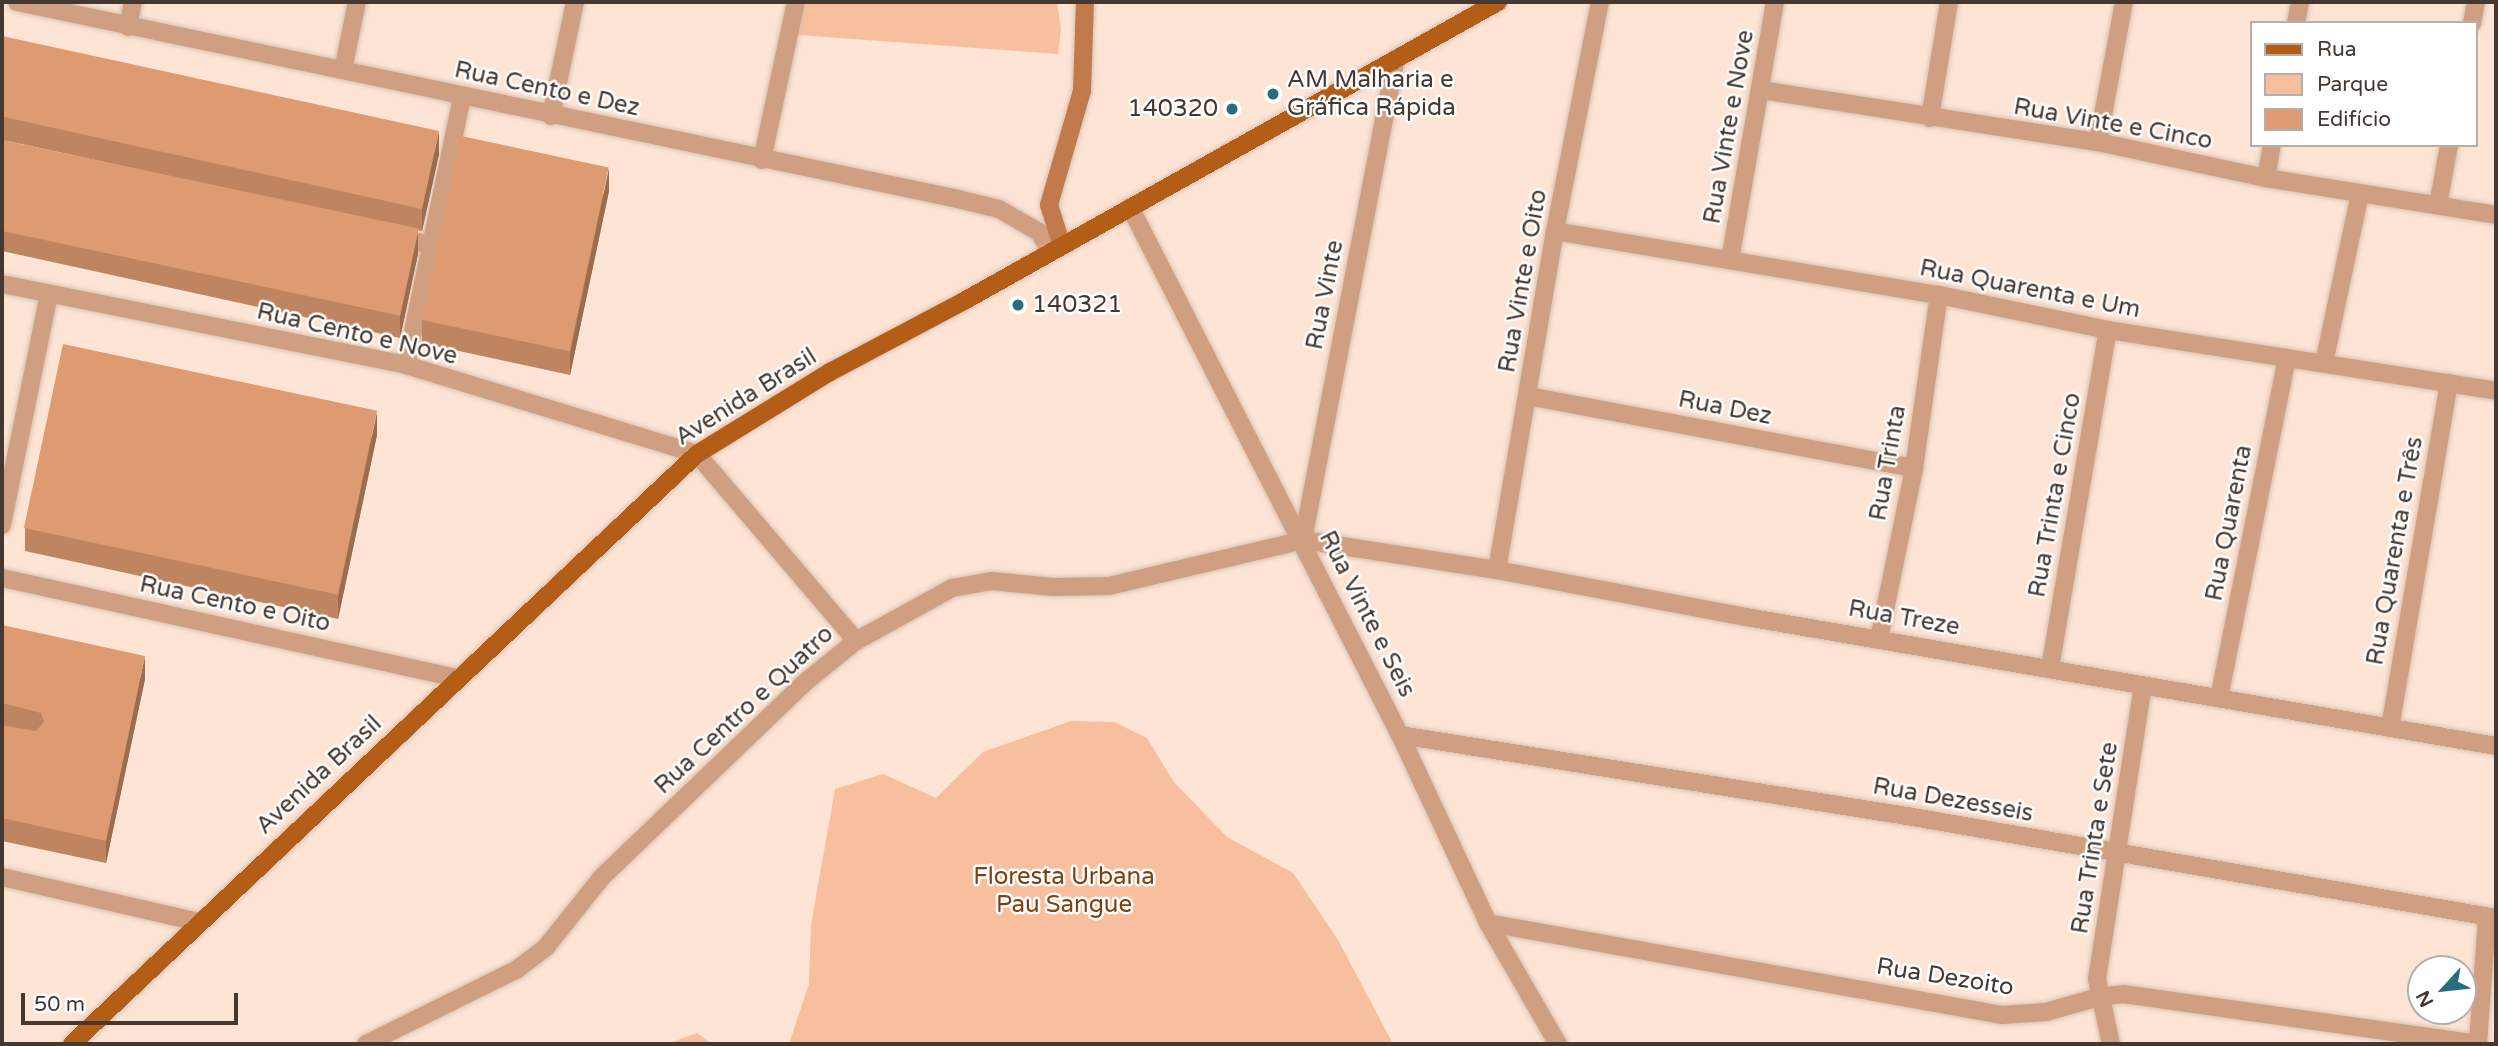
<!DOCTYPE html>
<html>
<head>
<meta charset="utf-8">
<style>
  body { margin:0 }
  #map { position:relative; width:2498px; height:1046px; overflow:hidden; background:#fde4d5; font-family:"Varela Round",sans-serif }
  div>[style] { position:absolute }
  .green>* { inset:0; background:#f7bf9d }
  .roads { filter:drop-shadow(0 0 2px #d8c2b4) drop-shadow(0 0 2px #d8c2b4) }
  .street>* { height:18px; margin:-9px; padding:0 9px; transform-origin:9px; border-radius:9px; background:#d09f81 }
  .secondary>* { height:18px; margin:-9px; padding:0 9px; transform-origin:9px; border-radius:9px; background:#c07a4b }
  .primary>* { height:18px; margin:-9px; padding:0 9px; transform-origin:9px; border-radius:9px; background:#b35d17 }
  .wall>* { inset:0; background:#bf8460 }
  .shaded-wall>* { inset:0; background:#9b6c4e; transform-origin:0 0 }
  .building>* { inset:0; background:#de9a70; transform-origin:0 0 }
  .dots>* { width:19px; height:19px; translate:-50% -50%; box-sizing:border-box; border:4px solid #fff; border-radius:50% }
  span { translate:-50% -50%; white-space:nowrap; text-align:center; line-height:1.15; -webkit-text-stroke:5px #fff; paint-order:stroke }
  .poi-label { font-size:24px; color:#443830 }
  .left { translate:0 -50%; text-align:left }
  .right { translate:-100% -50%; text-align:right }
  .street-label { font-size:24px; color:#443830 }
  .park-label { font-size:24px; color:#7e4010 }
  .frame { position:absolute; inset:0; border:4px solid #443830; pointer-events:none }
  .legend { position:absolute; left:2250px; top:21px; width:228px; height:126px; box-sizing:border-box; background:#fff; border:2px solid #b4afac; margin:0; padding:9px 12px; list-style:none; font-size:21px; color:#443830 }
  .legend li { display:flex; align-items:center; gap:14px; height:35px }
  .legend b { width:35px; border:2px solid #b4afac }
  .north { position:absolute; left:2407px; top:955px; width:70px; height:70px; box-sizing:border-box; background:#fff; border:2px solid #b4afac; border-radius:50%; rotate:243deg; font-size:19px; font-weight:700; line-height:28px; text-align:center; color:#443830 }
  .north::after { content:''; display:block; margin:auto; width:24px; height:32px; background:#276d7b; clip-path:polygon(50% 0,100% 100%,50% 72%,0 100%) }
  .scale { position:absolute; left:21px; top:993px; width:217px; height:32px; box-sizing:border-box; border:4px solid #443830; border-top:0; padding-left:9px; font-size:21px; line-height:24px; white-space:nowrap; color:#443830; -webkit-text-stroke:5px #fff; paint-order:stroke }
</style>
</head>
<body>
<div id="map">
  <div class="green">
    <div style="clip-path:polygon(792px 2px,1057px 2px,1061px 29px,1058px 54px,784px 34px)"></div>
    <div style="clip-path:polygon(1071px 721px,1114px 722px,1147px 738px,1173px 781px,1227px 837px,1293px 873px,1338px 940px,1393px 1044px,789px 1044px,809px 984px,811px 925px,835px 789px,883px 774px,936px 798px,983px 752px)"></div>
    <div style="clip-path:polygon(697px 1033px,712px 1044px,667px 1044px)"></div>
  </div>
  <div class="roads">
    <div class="street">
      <div style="left:17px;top:2px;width:961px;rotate:11.82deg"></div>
      <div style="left:958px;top:199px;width:42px;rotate:13.7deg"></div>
      <div style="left:999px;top:209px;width:46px;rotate:29.9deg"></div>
      <div style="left:1039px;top:232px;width:23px;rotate:59deg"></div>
      <div style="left:2296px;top:23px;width:21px;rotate:-79deg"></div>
      <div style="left:2472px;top:23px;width:21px;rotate:-79deg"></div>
      <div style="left:128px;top:27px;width:25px;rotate:-79deg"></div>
      <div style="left:343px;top:70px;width:69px;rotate:-78.4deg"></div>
      <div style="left:1761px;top:90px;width:341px;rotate:8.8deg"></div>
      <div style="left:2098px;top:142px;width:172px;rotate:12.1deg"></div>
      <div style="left:2266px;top:178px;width:233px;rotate:9.1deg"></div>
      <div style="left:551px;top:116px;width:116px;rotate:-78.1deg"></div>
      <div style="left:1930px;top:118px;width:118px;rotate:-80.7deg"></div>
      <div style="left:2098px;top:142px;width:142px;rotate:-79.5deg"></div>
      <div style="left:762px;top:160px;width:162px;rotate:-77.9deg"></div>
      <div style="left:2266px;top:178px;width:34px;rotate:-80deg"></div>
      <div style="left:2438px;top:205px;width:61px;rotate:-79.6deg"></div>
      <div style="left:1130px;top:207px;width:593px;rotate:62.92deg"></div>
      <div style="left:1400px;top:735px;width:208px;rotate:64.9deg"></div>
      <div style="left:1488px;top:923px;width:140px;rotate:60deg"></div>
      <div style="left:1555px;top:231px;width:389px;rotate:9.5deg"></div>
      <div style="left:1939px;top:295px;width:173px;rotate:11.7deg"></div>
      <div style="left:2108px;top:330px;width:393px;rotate:8.9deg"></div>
      <div style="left:397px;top:237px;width:35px;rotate:13deg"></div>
      <div style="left:1730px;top:260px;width:262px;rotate:-80.1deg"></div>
      <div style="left:2px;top:284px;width:412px;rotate:11.3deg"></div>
      <div style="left:406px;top:365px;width:304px;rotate:17deg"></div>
      <div style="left:697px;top:454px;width:245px;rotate:49.6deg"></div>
      <div style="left:2324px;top:363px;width:173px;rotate:-78deg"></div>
      <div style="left:406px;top:365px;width:274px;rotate:-78.2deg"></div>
      <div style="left:1528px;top:396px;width:393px;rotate:10.6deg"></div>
      <div style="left:2px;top:525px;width:235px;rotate:-78.5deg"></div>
      <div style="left:1303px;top:540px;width:490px;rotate:-79.1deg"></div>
      <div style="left:1497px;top:570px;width:344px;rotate:-80.3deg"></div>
      <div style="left:1555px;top:231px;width:233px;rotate:-78.9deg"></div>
      <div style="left:2px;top:578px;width:467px;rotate:12.4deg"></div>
      <div style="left:1879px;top:639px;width:175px;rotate:-78.4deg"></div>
      <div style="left:1914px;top:468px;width:175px;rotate:-81.8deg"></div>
      <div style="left:2050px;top:668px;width:343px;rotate:-80.3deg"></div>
      <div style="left:2219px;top:698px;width:347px;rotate:-78.7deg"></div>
      <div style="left:2390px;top:728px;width:350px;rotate:-80.3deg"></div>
      <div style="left:1400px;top:735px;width:513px;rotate:9.08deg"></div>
      <div style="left:1907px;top:816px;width:598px;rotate:9.82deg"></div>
      <div style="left:2px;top:877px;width:201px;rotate:12.9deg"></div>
      <div style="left:1488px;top:923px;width:522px;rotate:10.15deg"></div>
      <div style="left:2002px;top:1015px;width:44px;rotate:-3.9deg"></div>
      <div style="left:2046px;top:1012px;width:55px;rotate:-15.8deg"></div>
      <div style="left:2099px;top:997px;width:24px;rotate:-7deg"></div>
      <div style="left:2123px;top:994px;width:359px;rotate:8deg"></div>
      <div style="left:366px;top:1044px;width:167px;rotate:-26.3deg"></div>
      <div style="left:516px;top:970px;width:38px;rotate:-37deg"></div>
      <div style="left:546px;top:947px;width:90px;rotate:-51.3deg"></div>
      <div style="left:602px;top:877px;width:279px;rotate:-43.8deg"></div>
      <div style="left:803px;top:684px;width:68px;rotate:-39.1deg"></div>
      <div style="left:856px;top:641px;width:110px;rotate:-28.9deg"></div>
      <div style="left:952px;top:588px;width:41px;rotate:-9.9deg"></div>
      <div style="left:992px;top:581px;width:61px;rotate:5.6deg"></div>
      <div style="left:1053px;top:587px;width:56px;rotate:-1deg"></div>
      <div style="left:1109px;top:586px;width:199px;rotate:-13.3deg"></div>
      <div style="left:1303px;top:540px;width:196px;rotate:8.8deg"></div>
      <div style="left:1497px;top:570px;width:253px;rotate:10.7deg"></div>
      <div style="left:1746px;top:617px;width:761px;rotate:9.76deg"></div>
      <div style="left:2111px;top:1044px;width:66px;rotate:-102.2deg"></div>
      <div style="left:2097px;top:979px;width:297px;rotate:-81.1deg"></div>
      <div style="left:2478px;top:1044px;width:127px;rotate:-85.9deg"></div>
    </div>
    <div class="secondary">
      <div style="left:1062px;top:246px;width:43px;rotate:-107.6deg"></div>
      <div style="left:1049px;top:205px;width:119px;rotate:-73.9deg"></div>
      <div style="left:1082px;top:91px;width:89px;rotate:-88.1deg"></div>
    </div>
    <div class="primary">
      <div style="left:72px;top:1044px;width:859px;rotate:-43.35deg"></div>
      <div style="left:697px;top:454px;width:156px;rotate:-31.7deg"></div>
      <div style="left:830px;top:372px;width:152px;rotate:-27.9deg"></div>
      <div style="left:964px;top:301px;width:612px;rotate:-29.25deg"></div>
    </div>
  </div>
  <div class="wall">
    <div style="clip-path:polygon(2px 36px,439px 154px,422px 231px,3px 140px,418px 254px,400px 338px,2px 251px)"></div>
    <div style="clip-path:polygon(609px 191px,570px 375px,422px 343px,422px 320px)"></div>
    <div style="clip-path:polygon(377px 435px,338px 619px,25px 551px,25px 528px)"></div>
    <div style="clip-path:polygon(2px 625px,145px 679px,106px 863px,2px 841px)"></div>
  </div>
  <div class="shaded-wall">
    <div style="left:4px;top:117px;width:23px;height:2px;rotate:90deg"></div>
    <div style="clip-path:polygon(439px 131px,439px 154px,422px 231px,422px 209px)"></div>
    <div style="clip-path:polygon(609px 168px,609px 191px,570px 375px,570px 353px)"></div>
    <div style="clip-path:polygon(418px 231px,418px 254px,400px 338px,400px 316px)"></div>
    <div style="clip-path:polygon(377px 412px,377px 435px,338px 619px,338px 597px)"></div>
    <div style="clip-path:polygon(145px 656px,145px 679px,106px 863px,106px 841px)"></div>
  </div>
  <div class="building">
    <div style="clip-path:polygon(2px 36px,439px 131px,422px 209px,4px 117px,2px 118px)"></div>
    <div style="left:461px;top:136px;width:151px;height:188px;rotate:12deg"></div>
    <div style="left:2px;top:140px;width:426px;height:89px;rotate:12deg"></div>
    <div style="left:63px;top:344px;width:321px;height:188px;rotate:12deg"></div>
    <div style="clip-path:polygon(2px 625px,145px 656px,106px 841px,2px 818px,2px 725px,36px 731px,44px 722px,41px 713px,2px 703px)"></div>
  </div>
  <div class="dots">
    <div style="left:1273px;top:94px;background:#276d7b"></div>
    <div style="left:1232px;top:109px;background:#276d7b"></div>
    <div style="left:1018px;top:305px;background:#276d7b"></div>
  </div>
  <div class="poi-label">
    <span class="left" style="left:1287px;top:94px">AM Malharia e<br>Gráfica Rápida</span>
    <span class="right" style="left:1218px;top:109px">140320</span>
    <span class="left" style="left:1032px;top:305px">140321</span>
  </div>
  <div class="street-label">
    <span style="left:547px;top:89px;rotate:12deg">Rua Cento e Dez</span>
    <span style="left:2113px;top:124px;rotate:10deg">Rua Vinte e Cinco</span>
    <span style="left:1729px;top:127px;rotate:-80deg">Rua Vinte e Nove</span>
    <span style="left:1523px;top:281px;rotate:-80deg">Rua Vinte e Oito</span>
    <span style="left:2030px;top:289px;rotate:11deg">Rua Quarenta e Um</span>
    <span style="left:1325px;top:295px;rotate:-79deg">Rua Vinte</span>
    <span style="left:357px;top:334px;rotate:13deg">Rua Cento e Nove</span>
    <span style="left:746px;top:397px;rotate:-32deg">Avenida Brasil</span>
    <span style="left:1725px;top:408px;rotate:11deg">Rua Dez</span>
    <span style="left:1888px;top:463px;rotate:-80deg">Rua Trinta</span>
    <span style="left:2055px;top:495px;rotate:-80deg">Rua Trinta e Cinco</span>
    <span style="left:2229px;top:523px;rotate:-79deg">Rua Quarenta</span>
    <span style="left:2395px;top:551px;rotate:-80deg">Rua Quarenta e Três</span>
    <span style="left:235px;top:604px;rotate:12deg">Rua Cento e Oito</span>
    <span style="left:1367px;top:614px;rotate:63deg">Rua Vinte e Seis</span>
    <span style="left:1904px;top:618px;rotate:10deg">Rua Treze</span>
    <span style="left:744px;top:710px;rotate:-43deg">Rua Centro e Quatro</span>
    <span style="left:319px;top:775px;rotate:-43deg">Avenida Brasil</span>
    <span style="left:1953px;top:800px;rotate:10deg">Rua Dezesseis</span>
    <span style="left:2095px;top:838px;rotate:-81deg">Rua Trinta e Sete</span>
    <span style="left:1945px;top:977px;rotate:9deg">Rua Dezoito</span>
  </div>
  <div class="park-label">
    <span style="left:1064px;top:891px">Floresta Urbana<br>Pau Sangue</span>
  </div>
  <div class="frame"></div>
  <ul class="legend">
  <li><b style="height:9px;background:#b35d17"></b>Rua</li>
  <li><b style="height:19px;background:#f7bf9d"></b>Parque</li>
  <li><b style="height:19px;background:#de9a70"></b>Edifício</li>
  </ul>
  <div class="north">N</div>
  <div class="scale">50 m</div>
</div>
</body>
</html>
